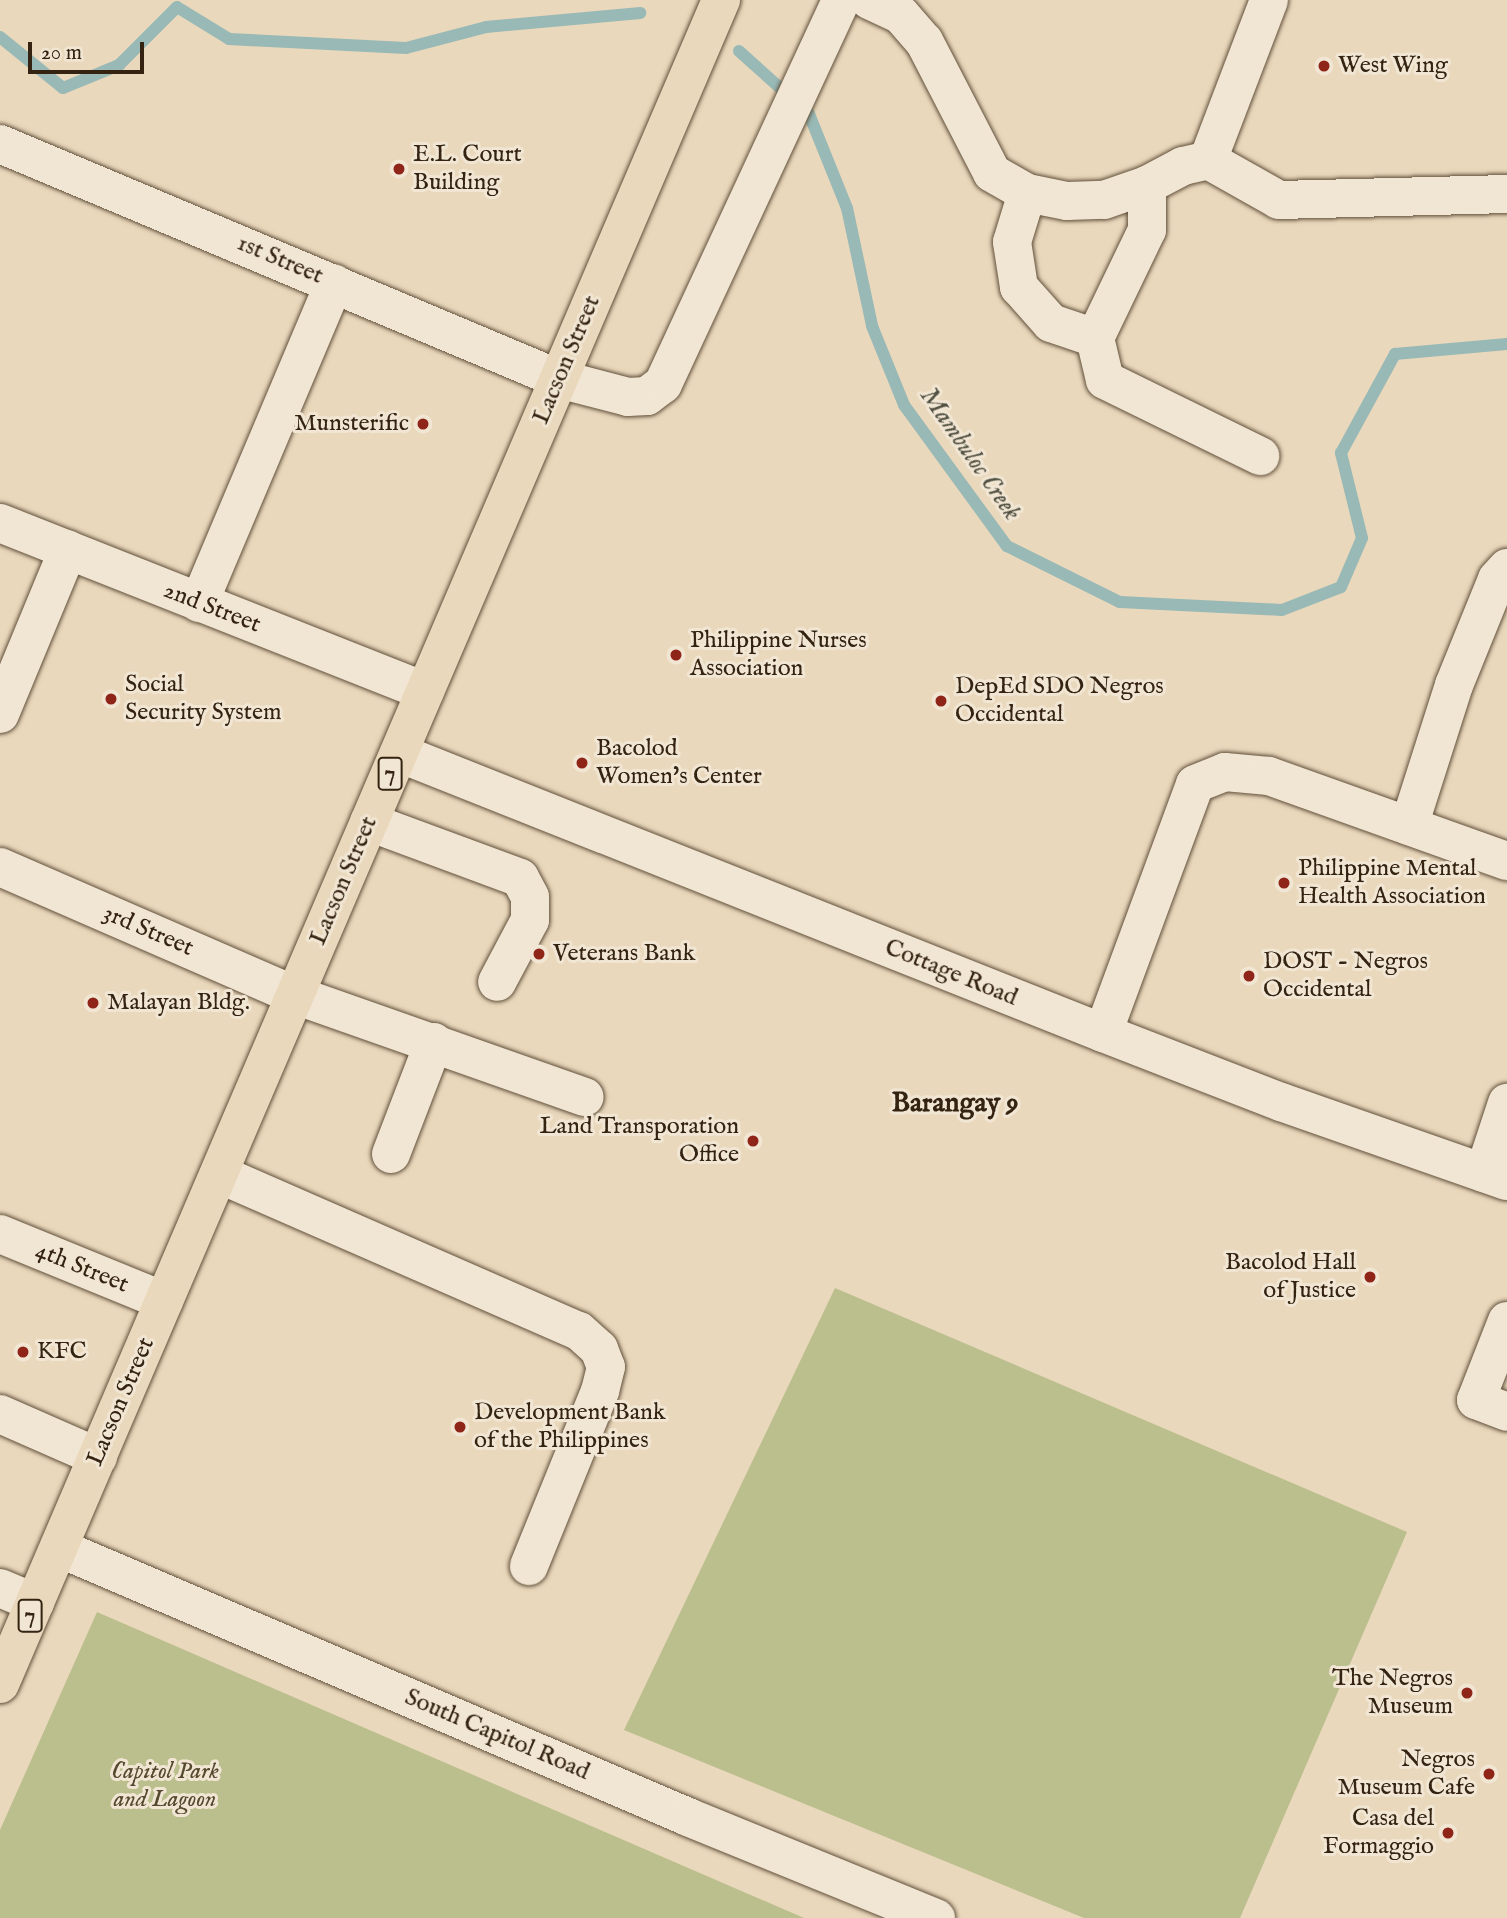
<!DOCTYPE html>
<html>
<head>
<meta charset="utf-8">
<style>
  body { margin:0 }
  #map { position:relative; width:1507px; height:1918px; overflow:hidden; background:#ead8bc; font-family:"IM FELL English",serif }
  div>[style] { position:absolute }
  .green>* { inset:0; background:#bbbe8d }
  .stream>* { height:12px; margin:-6px; padding:0 6px; transform-origin:6px; border-radius:6px; background:#98b9b5 }
  .roads { filter:drop-shadow(0 0 2px #61503b) drop-shadow(0 0 2px #61503b) }
  .minor>* { height:38px; margin:-19px; padding:0 19px; transform-origin:19px; border-radius:19px; background:#f1e6d3 }
  .major>* { height:38px; margin:-19px; padding:0 19px; transform-origin:19px; border-radius:19px; background:#ead8bc }
  .dots>* { width:19px; height:19px; translate:-50% -50%; box-sizing:border-box; border:4px solid #f1e6d3; border-radius:50% }
  span { translate:-50% -50%; white-space:nowrap; text-align:center; line-height:1.15; -webkit-text-stroke:6px #f1e6d3; paint-order:stroke }
  .shield-label span { padding:2px 5px; background:#f1e6d3; border:2px solid; border-radius:5px; -webkit-text-stroke-width:0 }
  .shield-label { font-size:23px; color:#332310; font-weight:700 }
  .poi-label { font-size:24px; color:#332310 }
  .left { translate:0 -50%; text-align:left }
  .right { translate:-100% -50%; text-align:right }
  .street-label { font-size:24px; color:#332310 }
  .park-label { font-size:24px; color:#554a2f; font-style:italic }
  .water-label { font-size:26px; color:#515042; font-style:italic }
  .quarter-label { font-size:28px; color:#332310; font-weight:700 }
  .scale { position:absolute; left:28px; top:42px; width:116px; height:32px; box-sizing:border-box; border:4px solid #332310; border-top:0; padding-left:9px; font-size:21px; line-height:24px; white-space:nowrap; color:#332310; -webkit-text-stroke:5px #f1e6d3; paint-order:stroke }
</style>
</head>
<body>
<div id="map">
  <div class="green">
    <div style="clip-path:polygon(835px 1288px,1407px 1532px,1240px 1918px,1084px 1918px,624px 1730px)"></div>
    <div style="clip-path:polygon(97px 1612px,210px 1661px,804px 1918px,0 1918px,0 1830px)"></div>
  </div>
  <div class="stream">
    <div style="left:0;top:37px;width:81px;rotate:39deg"></div>
    <div style="left:63px;top:88px;width:61px;rotate:-22.3deg"></div>
    <div style="left:119px;top:65px;width:82px;rotate:-45deg"></div>
    <div style="left:177px;top:7px;width:61px;rotate:31.6deg"></div>
    <div style="left:229px;top:39px;width:177px;rotate:2.9deg"></div>
    <div style="left:406px;top:48px;width:83px;rotate:-14.7deg"></div>
    <div style="left:486px;top:27px;width:155px;rotate:-5.2deg"></div>
    <div style="left:739px;top:51px;width:94px;rotate:42deg"></div>
    <div style="left:809px;top:114px;width:101px;rotate:68deg"></div>
    <div style="left:847px;top:208px;width:121px;rotate:78deg"></div>
    <div style="left:872px;top:326px;width:85px;rotate:67.9deg"></div>
    <div style="left:904px;top:405px;width:175px;rotate:53.9deg"></div>
    <div style="left:1007px;top:546px;width:126px;rotate:26.4deg"></div>
    <div style="left:1120px;top:602px;width:162px;rotate:2.8deg"></div>
    <div style="left:1282px;top:610px;width:63px;rotate:-21.3deg"></div>
    <div style="left:1341px;top:587px;width:53px;rotate:-66.8deg"></div>
    <div style="left:1362px;top:538px;width:88px;rotate:-103.9deg"></div>
    <div style="left:1341px;top:453px;width:113px;rotate:-61.4deg"></div>
    <div style="left:1395px;top:354px;width:112px;rotate:-5.1deg"></div>
  </div>
  <div class="roads">
    <div class="minor">
      <div style="left:869px;top:0;width:35px;rotate:25deg"></div>
      <div style="left:901px;top:15px;width:35px;rotate:49deg"></div>
      <div style="left:924px;top:41px;width:148px;rotate:62.7deg"></div>
      <div style="left:992px;top:173px;width:40px;rotate:29.7deg"></div>
      <div style="left:1027px;top:193px;width:41px;rotate:11.3deg"></div>
      <div style="left:1067px;top:201px;width:37px;rotate:-2deg"></div>
      <div style="left:1104px;top:200px;width:46px;rotate:-19.2deg"></div>
      <div style="left:1147px;top:185px;width:41px;rotate:-27.8deg"></div>
      <div style="left:1183px;top:166px;width:26px;rotate:-13deg"></div>
      <div style="left:1208px;top:160px;width:81px;rotate:29.4deg"></div>
      <div style="left:1279px;top:200px;width:228px;rotate:-1.5deg"></div>
      <div style="left:0;top:144px;width:606px;rotate:22.8deg"></div>
      <div style="left:559px;top:379px;width:71px;rotate:14.6deg"></div>
      <div style="left:628px;top:397px;width:19px;rotate:-3deg"></div>
      <div style="left:647px;top:396px;width:20px;rotate:-37deg"></div>
      <div style="left:663px;top:384px;width:423px;rotate:-65.1deg"></div>
      <div style="left:1208px;top:160px;width:171px;rotate:-69.1deg"></div>
      <div style="left:1027px;top:193px;width:51px;rotate:107deg"></div>
      <div style="left:1012px;top:242px;width:46px;rotate:81.2deg"></div>
      <div style="left:1019px;top:287px;width:48px;rotate:48.4deg"></div>
      <div style="left:1051px;top:323px;width:46px;rotate:18.8deg"></div>
      <div style="left:1095px;top:338px;width:43px;rotate:76.6deg"></div>
      <div style="left:1105px;top:380px;width:173px;rotate:26.1deg"></div>
      <div style="left:1095px;top:338px;width:120px;rotate:-64.3deg"></div>
      <div style="left:1147px;top:230px;width:45px;rotate:-90deg"></div>
      <div style="left:0;top:523px;width:457px;rotate:21.6deg"></div>
      <div style="left:199px;top:603px;width:347px;rotate:-67.1deg"></div>
      <div style="left:0;top:714px;width:178px;rotate:-67.5deg"></div>
      <div style="left:399px;top:753px;width:758px;rotate:21.69deg"></div>
      <div style="left:1103px;top:1033px;width:191px;rotate:21.2deg"></div>
      <div style="left:1281px;top:1102px;width:239px;rotate:19.3deg"></div>
      <div style="left:369px;top:822px;width:161px;rotate:20.3deg"></div>
      <div style="left:520px;top:878px;width:21px;rotate:62deg"></div>
      <div style="left:530px;top:897px;width:23px;rotate:90deg"></div>
      <div style="left:530px;top:920px;width:70px;rotate:118deg"></div>
      <div style="left:1409px;top:826px;width:148px;rotate:-72.3deg"></div>
      <div style="left:1454px;top:685px;width:114px;rotate:-67.9deg"></div>
      <div style="left:1497px;top:579px;width:15px;rotate:-48deg"></div>
      <div style="left:0;top:867px;width:322px;rotate:23.5deg"></div>
      <div style="left:295px;top:995px;width:307px;rotate:19.4deg"></div>
      <div style="left:1103px;top:1033px;width:265px;rotate:-69.7deg"></div>
      <div style="left:1195px;top:784px;width:32px;rotate:-22deg"></div>
      <div style="left:1225px;top:772px;width:44px;rotate:5.2deg"></div>
      <div style="left:1269px;top:776px;width:253px;rotate:19.7deg"></div>
      <div style="left:391px;top:1154px;width:120px;rotate:-69deg"></div>
      <div style="left:1484px;top:1173px;width:74px;rotate:-71.8deg"></div>
      <div style="left:219px;top:1174px;width:393px;rotate:23.6deg"></div>
      <div style="left:579px;top:1331px;width:27px;rotate:42deg"></div>
      <div style="left:599px;top:1349px;width:19px;rotate:69deg"></div>
      <div style="left:606px;top:1367px;width:25px;rotate:104deg"></div>
      <div style="left:600px;top:1391px;width:189px;rotate:112.1deg"></div>
      <div style="left:0;top:1234px;width:177px;rotate:22.2deg"></div>
      <div style="left:1507px;top:1321px;width:85px;rotate:111.4deg"></div>
      <div style="left:1476px;top:1400px;width:33px;rotate:21deg"></div>
      <div style="left:0;top:1414px;width:107px;rotate:23.7deg"></div>
      <div style="left:59px;top:1548px;width:684px;rotate:23.15deg"></div>
      <div style="left:688px;top:1817px;width:268px;rotate:22.2deg"></div>
      <div style="left:0;top:1588px;width:38px;rotate:23deg"></div>
    </div>
    <div class="major">
      <div style="left:0;top:1684px;width:1832px;rotate:-66.82deg"></div>
    </div>
  </div>
  <div class="dots">
    <div style="left:1324px;top:66px;background:#8f2418"></div>
    <div style="left:399px;top:169px;background:#8f2418"></div>
    <div style="left:423px;top:424px;background:#8f2418"></div>
    <div style="left:676px;top:655px;background:#8f2418"></div>
    <div style="left:111px;top:699px;background:#8f2418"></div>
    <div style="left:941px;top:701px;background:#8f2418"></div>
    <div style="left:582px;top:763px;background:#8f2418"></div>
    <div style="left:1284px;top:883px;background:#8f2418"></div>
    <div style="left:539px;top:954px;background:#8f2418"></div>
    <div style="left:1249px;top:976px;background:#8f2418"></div>
    <div style="left:93px;top:1003px;background:#8f2418"></div>
    <div style="left:753px;top:1141px;background:#8f2418"></div>
    <div style="left:1370px;top:1277px;background:#8f2418"></div>
    <div style="left:23px;top:1352px;background:#8f2418"></div>
    <div style="left:460px;top:1427px;background:#8f2418"></div>
    <div style="left:1467px;top:1693px;background:#8f2418"></div>
    <div style="left:1489px;top:1774px;background:#8f2418"></div>
    <div style="left:1448px;top:1833px;background:#8f2418"></div>
  </div>
  <div class="shield-label">
    <span style="left:390px;top:774px">7</span>
    <span style="left:30px;top:1616px">7</span>
  </div>
  <div class="poi-label">
    <span class="left" style="left:1338px;top:66px">West Wing</span>
    <span class="left" style="left:413px;top:169px">E.L. Court<br>Building</span>
    <span class="right" style="left:409px;top:424px">Munsterific</span>
    <span class="left" style="left:690px;top:655px">Philippine Nurses<br>Association</span>
    <span class="left" style="left:125px;top:699px">Social<br>Security System</span>
    <span class="left" style="left:955px;top:701px">DepEd SDO Negros<br>Occidental</span>
    <span class="left" style="left:596px;top:763px">Bacolod<br>Women's Center</span>
    <span class="left" style="left:1298px;top:883px">Philippine Mental<br>Health Association</span>
    <span class="left" style="left:553px;top:954px">Veterans Bank</span>
    <span class="left" style="left:1263px;top:976px">DOST - Negros<br>Occidental</span>
    <span class="left" style="left:107px;top:1003px">Malayan Bldg.</span>
    <span class="right" style="left:739px;top:1141px">Land Transporation<br>Office</span>
    <span class="right" style="left:1356px;top:1277px">Bacolod Hall<br>of Justice</span>
    <span class="left" style="left:37px;top:1352px">KFC</span>
    <span class="left" style="left:474px;top:1427px">Development Bank<br>of the Philippines</span>
    <span class="right" style="left:1453px;top:1693px">The Negros<br>Museum</span>
    <span class="right" style="left:1475px;top:1774px">Negros<br>Museum Cafe</span>
    <span class="right" style="left:1434px;top:1833px">Casa del<br>Formaggio</span>
  </div>
  <div class="street-label">
    <span style="left:280px;top:260px;rotate:23deg">1st Street</span>
    <span style="left:567px;top:360px;rotate:-67deg">Lacson Street</span>
    <span style="left:212px;top:608px;rotate:21deg">2nd Street</span>
    <span style="left:344px;top:881px;rotate:-67deg">Lacson Street</span>
    <span style="left:148px;top:931px;rotate:23deg">3rd Street</span>
    <span style="left:951px;top:973px;rotate:22deg">Cottage Road</span>
    <span style="left:82px;top:1268px;rotate:22deg">4th Street</span>
    <span style="left:121px;top:1402px;rotate:-67deg">Lacson Street</span>
    <span style="left:497px;top:1735px;rotate:23deg">South Capitol Road</span>
  </div>
  <div class="park-label">
    <span style="left:165px;top:1786px">Capitol Park<br>and Lagoon</span>
  </div>
  <div class="water-label">
    <span style="left:970px;top:454px;rotate:55deg">Mambuloc Creek</span>
  </div>
  <div class="quarter-label">
    <span style="left:955px;top:1104px">Barangay 9</span>
  </div>
  <div class="scale">20 m</div>
</div>
</body>
</html>
